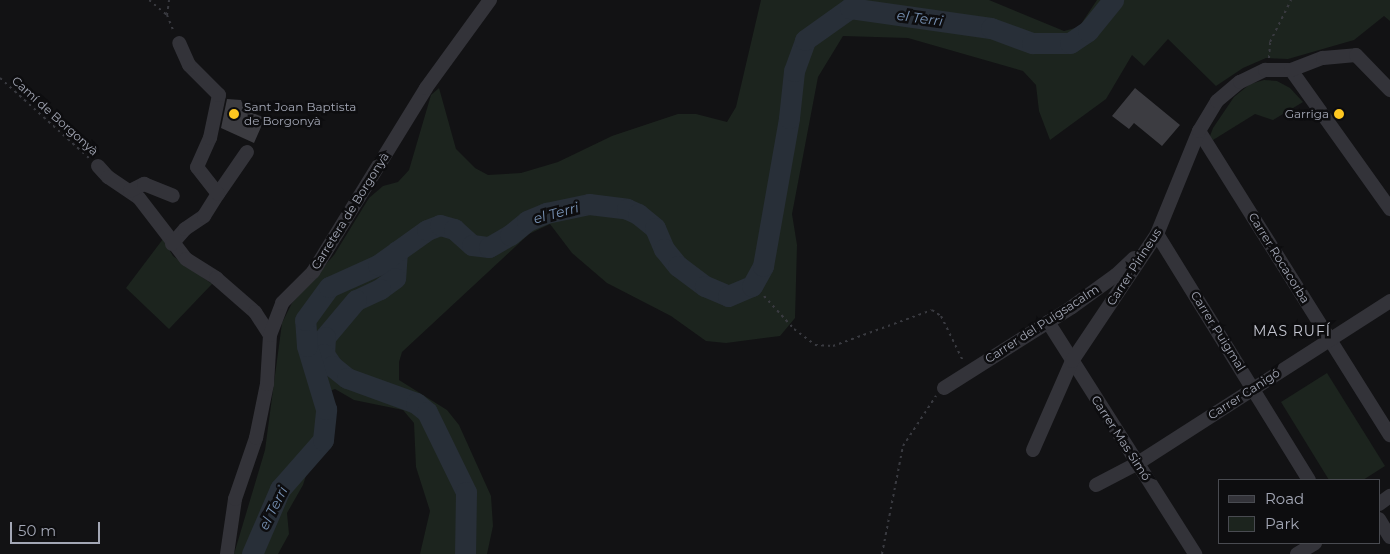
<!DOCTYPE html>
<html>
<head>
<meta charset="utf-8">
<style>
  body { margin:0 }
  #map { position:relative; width:1390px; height:554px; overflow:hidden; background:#121214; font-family:Montserrat,sans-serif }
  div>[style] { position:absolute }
  .green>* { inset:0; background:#1c241e }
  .stream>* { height:4px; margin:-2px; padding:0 2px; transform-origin:2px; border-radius:2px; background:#282f38 }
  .river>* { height:21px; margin:-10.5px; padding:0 10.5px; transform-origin:10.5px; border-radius:10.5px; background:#282f38 }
  .building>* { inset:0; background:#3c3c41 }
  .path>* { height:2px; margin-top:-1px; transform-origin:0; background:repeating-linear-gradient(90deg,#393a40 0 2.5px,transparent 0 6.5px) }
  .street>* { height:14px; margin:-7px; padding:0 7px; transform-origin:7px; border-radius:7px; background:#333339 }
  .dots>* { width:14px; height:14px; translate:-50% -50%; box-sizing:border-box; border:2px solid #0d0d0f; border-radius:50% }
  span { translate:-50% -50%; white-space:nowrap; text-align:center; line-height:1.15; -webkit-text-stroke:5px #0d0d0f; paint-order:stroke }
  .poi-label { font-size:12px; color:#a3a7b5 }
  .left { translate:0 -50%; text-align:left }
  .right { translate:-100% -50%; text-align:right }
  .street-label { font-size:12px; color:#a3a7b5 }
  .water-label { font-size:14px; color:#7791b3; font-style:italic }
  .neighbourhood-label { font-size:14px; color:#c4c6d1; letter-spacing:1px }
  .legend { position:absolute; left:1218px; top:479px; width:162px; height:65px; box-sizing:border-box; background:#0d0d0f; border:1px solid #494b51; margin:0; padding:6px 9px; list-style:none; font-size:15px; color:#a3a7b5 }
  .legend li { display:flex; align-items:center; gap:10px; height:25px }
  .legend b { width:25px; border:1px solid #494b51 }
  .scale { position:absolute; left:10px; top:522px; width:90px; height:22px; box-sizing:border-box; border:2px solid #a3a7b5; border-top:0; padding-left:6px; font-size:15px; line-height:18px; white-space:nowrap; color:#a3a7b5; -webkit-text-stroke:4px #0d0d0f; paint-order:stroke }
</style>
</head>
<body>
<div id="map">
  <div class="green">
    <div style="clip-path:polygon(761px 0,989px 0,1064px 31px,1079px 27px,1097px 0,1390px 0,1390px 21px,1384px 16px,1354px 40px,1288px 59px,1266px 58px,1243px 68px,1216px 86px,1168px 39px,1144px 66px,1132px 55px,1106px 99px,1050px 140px,1039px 111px,1036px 85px,1023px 71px,908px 38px,843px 36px,818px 77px,792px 214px,797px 245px,795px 318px,780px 336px,726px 343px,706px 341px,671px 316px,607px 283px,572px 253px,550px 224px,529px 234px,402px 352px,399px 362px,399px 380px,447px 410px,459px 425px,491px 496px,493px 526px,487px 554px,420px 554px,430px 511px,416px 467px,414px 423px,403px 410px,354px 400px,335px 389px,327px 392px,324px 442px,310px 463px,303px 485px,287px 513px,289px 534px,278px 554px,234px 554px,265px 450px,282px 323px,292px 303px,334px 255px,369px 198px,383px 186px,398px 182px,409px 170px,431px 95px,439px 88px,456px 149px,475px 168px,488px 175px,521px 173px,558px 162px,612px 136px,678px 114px,696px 114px,727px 122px,736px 107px)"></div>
    <div style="clip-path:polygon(1264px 80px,1277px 81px,1290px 88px,1303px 102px,1273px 120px,1255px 114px,1213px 140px,1210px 136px,1213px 128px,1234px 97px,1250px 84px)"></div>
    <div style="clip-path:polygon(163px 239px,173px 256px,212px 284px,169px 329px,126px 288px)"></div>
    <div style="clip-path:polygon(1327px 373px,1385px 466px,1363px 480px,1329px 480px,1281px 402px)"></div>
  </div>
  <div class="stream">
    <div style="left:264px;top:512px;width:7px;rotate:-8deg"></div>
  </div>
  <div class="river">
    <div style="left:397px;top:251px;width:27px;rotate:94deg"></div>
    <div style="left:395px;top:278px;width:19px;rotate:144deg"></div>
    <div style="left:380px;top:289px;width:26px;rotate:155deg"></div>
    <div style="left:356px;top:300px;width:48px;rotate:130deg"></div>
    <div style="left:325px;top:337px;width:17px;rotate:93deg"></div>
    <div style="left:324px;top:354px;width:14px;rotate:56deg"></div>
    <div style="left:332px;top:366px;width:19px;rotate:39deg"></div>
    <div style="left:347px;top:378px;width:73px;rotate:19.9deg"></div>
    <div style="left:416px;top:403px;width:14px;rotate:39deg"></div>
    <div style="left:427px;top:412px;width:89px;rotate:64deg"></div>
    <div style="left:466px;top:492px;width:62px;rotate:90.9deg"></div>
    <div style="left:252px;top:554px;width:71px;rotate:-66.7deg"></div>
    <div style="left:280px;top:489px;width:65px;rotate:-48.7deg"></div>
    <div style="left:323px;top:440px;width:31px;rotate:-84deg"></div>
    <div style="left:326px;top:409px;width:66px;rotate:-106.8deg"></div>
    <div style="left:307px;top:346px;width:26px;rotate:-94deg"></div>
    <div style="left:305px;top:320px;width:41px;rotate:-54deg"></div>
    <div style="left:329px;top:287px;width:54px;rotate:-24.2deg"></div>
    <div style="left:378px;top:265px;width:60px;rotate:-35.5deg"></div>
    <div style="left:427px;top:230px;width:14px;rotate:-21deg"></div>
    <div style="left:440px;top:225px;width:15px;rotate:16deg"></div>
    <div style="left:454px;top:229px;width:24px;rotate:42deg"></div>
    <div style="left:472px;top:245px;width:17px;rotate:7deg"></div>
    <div style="left:489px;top:247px;width:24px;rotate:-30deg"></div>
    <div style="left:510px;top:235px;width:22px;rotate:-39deg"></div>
    <div style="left:527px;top:221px;width:21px;rotate:-23deg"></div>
    <div style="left:546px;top:213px;width:44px;rotate:-11.8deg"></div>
    <div style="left:589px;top:204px;width:38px;rotate:7deg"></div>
    <div style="left:627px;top:209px;width:12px;rotate:24deg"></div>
    <div style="left:638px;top:214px;width:22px;rotate:39deg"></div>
    <div style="left:655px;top:228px;width:23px;rotate:67deg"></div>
    <div style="left:664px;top:249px;width:22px;rotate:51deg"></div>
    <div style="left:678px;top:266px;width:34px;rotate:37deg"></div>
    <div style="left:705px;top:286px;width:25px;rotate:23deg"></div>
    <div style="left:728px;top:296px;width:26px;rotate:-23deg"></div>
    <div style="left:752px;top:286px;width:23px;rotate:-61deg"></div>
    <div style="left:763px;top:266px;width:150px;rotate:-80deg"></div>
    <div style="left:789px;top:118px;width:47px;rotate:-83.9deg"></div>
    <div style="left:794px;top:71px;width:33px;rotate:-70deg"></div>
    <div style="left:805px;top:40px;width:55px;rotate:-35.4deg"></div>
    <div style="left:850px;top:8px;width:142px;rotate:8.1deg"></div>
    <div style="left:991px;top:28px;width:44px;rotate:20.1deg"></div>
    <div style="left:1032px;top:43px;width:38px"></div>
    <div style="left:1070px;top:43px;width:22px;rotate:-34deg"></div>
    <div style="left:1088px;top:31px;width:40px;rotate:-51deg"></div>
  </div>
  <div class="building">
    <div style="clip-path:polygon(1135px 88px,1180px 125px,1162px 146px,1134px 123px,1129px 129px,1112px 116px)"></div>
    <div style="clip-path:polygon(227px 99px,241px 100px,245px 110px,265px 118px,254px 143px,221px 128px)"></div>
  </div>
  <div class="path">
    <div style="left:149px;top:0;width:23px;rotate:40deg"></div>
    <div style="left:167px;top:15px;width:18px;rotate:68deg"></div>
    <div style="left:167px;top:15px;width:15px;rotate:-82deg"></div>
    <div style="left:1269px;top:58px;width:16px;rotate:-86deg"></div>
    <div style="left:1270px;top:42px;width:47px;rotate:-63.4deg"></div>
    <div style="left:0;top:78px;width:120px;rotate:42deg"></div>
    <div style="left:764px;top:296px;width:45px;rotate:47.7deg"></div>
    <div style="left:794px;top:329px;width:26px;rotate:37deg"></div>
    <div style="left:815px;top:345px;width:18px;rotate:3deg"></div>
    <div style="left:833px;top:346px;width:105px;rotate:-20deg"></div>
    <div style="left:932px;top:310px;width:11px;rotate:34deg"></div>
    <div style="left:941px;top:316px;width:50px;rotate:63.9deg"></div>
    <div style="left:882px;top:554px;width:110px;rotate:-79deg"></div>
    <div style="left:903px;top:446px;width:60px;rotate:-56.6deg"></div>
  </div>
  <div class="street">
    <div style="left:1291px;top:70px;width:171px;rotate:54.5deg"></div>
    <div style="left:1199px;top:131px;width:359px;rotate:57.9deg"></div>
    <div style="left:98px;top:166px;width:15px;rotate:48deg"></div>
    <div style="left:108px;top:177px;width:37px;rotate:34deg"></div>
    <div style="left:139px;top:198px;width:77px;rotate:52.4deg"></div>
    <div style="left:186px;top:259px;width:36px;rotate:32deg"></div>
    <div style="left:216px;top:278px;width:52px;rotate:41.1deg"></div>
    <div style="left:255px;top:312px;width:27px;rotate:57deg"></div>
    <div style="left:130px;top:191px;width:16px;rotate:-27deg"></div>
    <div style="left:144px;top:184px;width:31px;rotate:22deg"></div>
    <div style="left:218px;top:194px;width:51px;rotate:-55.4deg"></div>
    <div style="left:1157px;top:234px;width:289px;rotate:58.3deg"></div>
    <div style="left:172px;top:244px;width:20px;rotate:-49deg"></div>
    <div style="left:185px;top:229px;width:23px;rotate:-34deg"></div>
    <div style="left:204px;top:216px;width:26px;rotate:-58deg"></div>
    <div style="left:218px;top:194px;width:34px;rotate:-128deg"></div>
    <div style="left:197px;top:167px;width:32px;rotate:-66deg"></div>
    <div style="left:210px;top:138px;width:44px;rotate:-78.2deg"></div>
    <div style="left:219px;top:95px;width:42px;rotate:-135deg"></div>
    <div style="left:189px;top:65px;width:24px;rotate:-114deg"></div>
    <div style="left:1048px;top:322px;width:275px;rotate:57.6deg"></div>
    <div style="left:944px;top:388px;width:151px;rotate:-32.3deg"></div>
    <div style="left:1072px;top:307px;width:54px;rotate:-36deg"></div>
    <div style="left:1116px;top:275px;width:25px;rotate:-43deg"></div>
    <div style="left:1033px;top:450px;width:97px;rotate:-66.3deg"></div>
    <div style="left:1072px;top:361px;width:153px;rotate:-56.2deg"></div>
    <div style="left:1157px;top:234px;width:111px;rotate:-67.8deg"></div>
    <div style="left:1199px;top:131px;width:35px;rotate:-59deg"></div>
    <div style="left:1217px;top:101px;width:30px;rotate:-40deg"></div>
    <div style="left:1240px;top:82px;width:28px;rotate:-26deg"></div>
    <div style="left:1265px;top:70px;width:26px"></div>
    <div style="left:1291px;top:70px;width:34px;rotate:-21deg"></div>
    <div style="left:1323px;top:58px;width:33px;rotate:-5deg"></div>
    <div style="left:1356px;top:55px;width:49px;rotate:45.8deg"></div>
    <div style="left:1096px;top:485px;width:47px;rotate:-27.6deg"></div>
    <div style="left:1138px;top:463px;width:300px;rotate:-32.7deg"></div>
    <div style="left:1379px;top:504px;width:14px;rotate:-36deg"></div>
    <div style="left:1379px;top:519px;width:21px;rotate:59deg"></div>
    <div style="left:227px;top:554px;width:56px;rotate:-81.7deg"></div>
    <div style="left:235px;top:499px;width:65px;rotate:-71deg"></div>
    <div style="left:256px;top:438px;width:55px;rotate:-78.5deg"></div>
    <div style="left:267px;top:384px;width:49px;rotate:-86.5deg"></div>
    <div style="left:270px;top:335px;width:34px;rotate:-69deg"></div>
    <div style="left:282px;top:303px;width:44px;rotate:-45deg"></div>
    <div style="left:313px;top:272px;width:216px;rotate:-58.4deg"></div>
    <div style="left:426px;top:88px;width:109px;rotate:-54deg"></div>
    <div style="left:1297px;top:554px;width:21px;rotate:-31deg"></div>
  </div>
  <div class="dots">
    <div style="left:234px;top:114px;background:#fec720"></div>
    <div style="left:1339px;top:114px;background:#fec720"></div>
  </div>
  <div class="poi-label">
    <span class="left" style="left:244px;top:114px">Sant Joan Baptista<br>de Borgonyà</span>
    <span class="right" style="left:1329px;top:114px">Garriga</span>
  </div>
  <div class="street-label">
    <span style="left:55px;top:116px;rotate:42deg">Camí de Borgonyà</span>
    <span style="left:350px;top:211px;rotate:-58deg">Carretera de Borgonyà</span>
    <span style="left:1279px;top:258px;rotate:58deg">Carrer Rocacorba</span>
    <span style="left:1134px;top:267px;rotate:-57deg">Carrer Pirineus</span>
    <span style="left:1042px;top:324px;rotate:-33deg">Carrer del Puigsacalm</span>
    <span style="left:1218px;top:331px;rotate:58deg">Carrer Puigmal</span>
    <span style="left:1244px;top:394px;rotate:-33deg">Carrer Canigó</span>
    <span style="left:1121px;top:438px;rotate:57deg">Carrer Mas Simó</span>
  </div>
  <div class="water-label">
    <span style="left:920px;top:18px;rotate:8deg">el Terri</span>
    <span style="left:556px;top:213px;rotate:-15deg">el Terri</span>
    <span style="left:273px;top:508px;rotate:-63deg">el Terri</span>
  </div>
  <div class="neighbourhood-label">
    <span style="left:1292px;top:331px">MAS RUFÍ</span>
  </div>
  <ul class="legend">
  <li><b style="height:6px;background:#333339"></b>Road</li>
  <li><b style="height:14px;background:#1c241e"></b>Park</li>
  </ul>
  <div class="scale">50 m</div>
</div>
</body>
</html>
